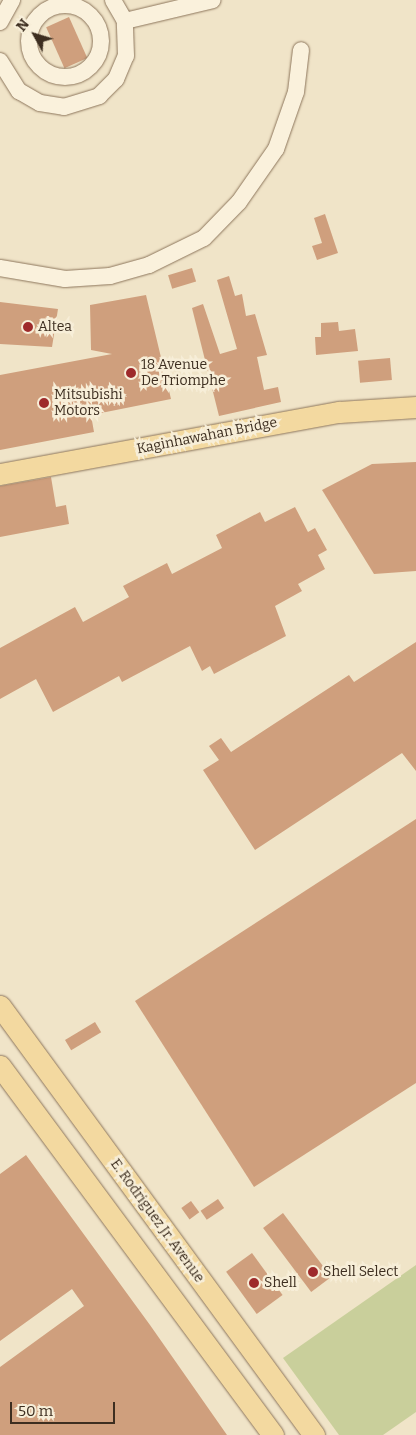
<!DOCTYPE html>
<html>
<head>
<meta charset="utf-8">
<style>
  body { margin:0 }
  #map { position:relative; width:416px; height:1435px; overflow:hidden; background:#f0e4c8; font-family:Bitter,serif }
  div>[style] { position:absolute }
  .green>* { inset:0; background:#c9cf9b }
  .building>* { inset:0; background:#cf9f7d; transform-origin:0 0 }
  .roads { filter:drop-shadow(0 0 1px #8d765c) drop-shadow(0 0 1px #8d765c) }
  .minor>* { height:16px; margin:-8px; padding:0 8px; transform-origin:8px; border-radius:8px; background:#faf1dc }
  .minor>.ring { margin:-8px; padding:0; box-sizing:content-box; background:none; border:16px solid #faf1dc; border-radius:50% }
  .major>* { height:21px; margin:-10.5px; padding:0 10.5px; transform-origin:10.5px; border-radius:10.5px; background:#f3d9a0 }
  .dots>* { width:14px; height:14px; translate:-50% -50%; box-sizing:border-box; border:2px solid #f7eed8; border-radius:50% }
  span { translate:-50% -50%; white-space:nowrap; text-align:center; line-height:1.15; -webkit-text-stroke:5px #f7eed8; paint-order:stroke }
  .poi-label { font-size:14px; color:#3d2e20 }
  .left { translate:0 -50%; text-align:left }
  .street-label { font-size:14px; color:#3d2e20 }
  .north { position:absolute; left:10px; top:10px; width:50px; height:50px; -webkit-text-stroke:4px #f7eed8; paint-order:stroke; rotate:309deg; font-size:14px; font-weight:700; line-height:20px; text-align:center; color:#3d2e20 }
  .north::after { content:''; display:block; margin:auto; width:18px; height:22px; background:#3d2e20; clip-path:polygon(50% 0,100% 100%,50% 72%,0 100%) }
  .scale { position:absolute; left:10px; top:1402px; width:105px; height:22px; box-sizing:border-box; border:2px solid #3d2e20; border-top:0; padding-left:6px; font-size:15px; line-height:18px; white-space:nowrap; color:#3d2e20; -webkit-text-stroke:4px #f7eed8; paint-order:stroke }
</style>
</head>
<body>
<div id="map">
  <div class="green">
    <div style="clip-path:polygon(416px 1265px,416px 1412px,383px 1435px,339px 1435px,283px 1358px)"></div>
  </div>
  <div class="building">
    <div style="left:69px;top:17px;width:45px;height:25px;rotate:66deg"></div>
    <div style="clip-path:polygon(325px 214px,338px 253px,317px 260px,312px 246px,322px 243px,314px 218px)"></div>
    <div style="left:192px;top:268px;width:14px;height:25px;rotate:73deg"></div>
    <div style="clip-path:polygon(229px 276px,235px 296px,242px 294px,246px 316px,255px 314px,267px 355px,257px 357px,264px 390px,278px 387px,281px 402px,219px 416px,192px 308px,203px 304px,220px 354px,237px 349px,217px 280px)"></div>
    <div style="clip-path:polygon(146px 295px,171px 399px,91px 415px,94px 432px,0 450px,0 375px,112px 354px,91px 350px,90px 305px)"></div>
    <div style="clip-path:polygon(0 302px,58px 309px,52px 347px,0 344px)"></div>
    <div style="clip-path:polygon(338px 322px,339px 331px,355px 329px,358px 351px,316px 355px,315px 337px,321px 337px,321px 323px)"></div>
    <div style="left:390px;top:358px;width:22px;height:32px;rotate:85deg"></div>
    <div style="clip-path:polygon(416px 462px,416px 571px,374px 574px,322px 490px,372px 464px)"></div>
    <div style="clip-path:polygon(51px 477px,56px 507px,66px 505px,69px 524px,0 537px,0 486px)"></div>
    <div style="clip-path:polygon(295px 507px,308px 532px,315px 528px,327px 550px,318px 555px,325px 569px,298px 584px,302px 591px,275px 606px,286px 636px,214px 674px,210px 666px,202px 671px,190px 646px,122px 682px,119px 676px,53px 712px,36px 679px,0 699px,0 648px,75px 607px,83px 622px,129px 597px,123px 586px,167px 563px,172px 574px,222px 548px,216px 535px,260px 512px,265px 522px)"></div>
    <div style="clip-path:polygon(416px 642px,416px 771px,402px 753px,255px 850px,203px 770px,219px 760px,209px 746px,221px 738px,231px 752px,349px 675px,354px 682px)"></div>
    <div style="clip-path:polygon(416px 819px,416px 1083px,254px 1187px,135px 1001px)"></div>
    <div style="left:95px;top:1022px;width:12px;height:35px;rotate:59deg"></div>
    <div style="clip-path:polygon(26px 1155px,150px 1325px,227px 1435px,0 1435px,0 1367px,84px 1306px,72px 1289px,0 1341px,0 1174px)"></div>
    <div style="left:218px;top:1199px;width:11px;height:21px;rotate:56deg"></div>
    <div style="left:191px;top:1201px;width:14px;height:12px;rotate:54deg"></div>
    <div style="left:283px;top:1213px;width:80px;height:25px;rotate:53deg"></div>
    <div style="left:252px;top:1253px;width:52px;height:32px;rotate:54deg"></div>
  </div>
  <div class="roads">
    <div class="minor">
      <div class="ring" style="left:29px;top:5px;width:56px;height:56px"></div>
      <div style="left:125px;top:21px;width:90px;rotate:-13.4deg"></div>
      <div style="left:0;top:22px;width:25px;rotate:-61deg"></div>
      <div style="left:0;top:61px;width:36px;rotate:58deg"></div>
      <div style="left:19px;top:91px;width:24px;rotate:30deg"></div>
      <div style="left:40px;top:103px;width:24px;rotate:9deg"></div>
      <div style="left:64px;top:107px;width:37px;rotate:-17deg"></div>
      <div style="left:99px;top:96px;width:24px;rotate:-45deg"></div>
      <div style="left:116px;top:79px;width:25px;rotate:-67deg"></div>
      <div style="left:126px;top:56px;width:35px;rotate:-92deg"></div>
      <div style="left:125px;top:21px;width:24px;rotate:-120deg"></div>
      <div style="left:0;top:268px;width:66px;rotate:9.6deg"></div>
      <div style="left:65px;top:279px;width:45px;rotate:-3.8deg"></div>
      <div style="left:110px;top:276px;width:41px;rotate:-15.8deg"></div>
      <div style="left:149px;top:265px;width:61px;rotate:-26.1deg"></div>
      <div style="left:204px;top:238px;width:50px;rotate:-45.8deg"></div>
      <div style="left:239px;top:202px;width:65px;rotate:-55.1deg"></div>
      <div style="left:276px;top:149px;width:60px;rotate:-70.7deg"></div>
      <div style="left:296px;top:92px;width:42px;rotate:-83.2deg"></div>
    </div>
    <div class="major">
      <div style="left:0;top:474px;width:345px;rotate:-10.4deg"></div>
      <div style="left:339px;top:412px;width:77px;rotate:-3.7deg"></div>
      <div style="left:0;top:1006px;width:532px;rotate:53.8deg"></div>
      <div style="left:0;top:1066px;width:459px;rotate:53.5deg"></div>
    </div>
  </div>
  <div class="dots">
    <div style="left:28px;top:327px;background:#9e2a2b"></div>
    <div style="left:131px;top:373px;background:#9e2a2b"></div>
    <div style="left:44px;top:403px;background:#9e2a2b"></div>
    <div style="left:313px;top:1272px;background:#9e2a2b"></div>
    <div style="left:254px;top:1283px;background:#9e2a2b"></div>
  </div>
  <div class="poi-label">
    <span class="left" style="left:38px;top:327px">Altea</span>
    <span class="left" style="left:141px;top:373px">18 Avenue<br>De Triomphe</span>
    <span class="left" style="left:54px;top:403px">Mitsubishi<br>Motors</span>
    <span class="left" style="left:323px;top:1272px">Shell Select</span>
    <span class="left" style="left:264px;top:1283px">Shell</span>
  </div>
  <div class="street-label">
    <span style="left:207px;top:436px;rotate:-11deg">Kaginhawahan Bridge</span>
    <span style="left:157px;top:1221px;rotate:54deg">E. Rodriguez Jr. Avenue</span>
  </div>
  <div class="north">N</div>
  <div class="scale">50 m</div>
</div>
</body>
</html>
